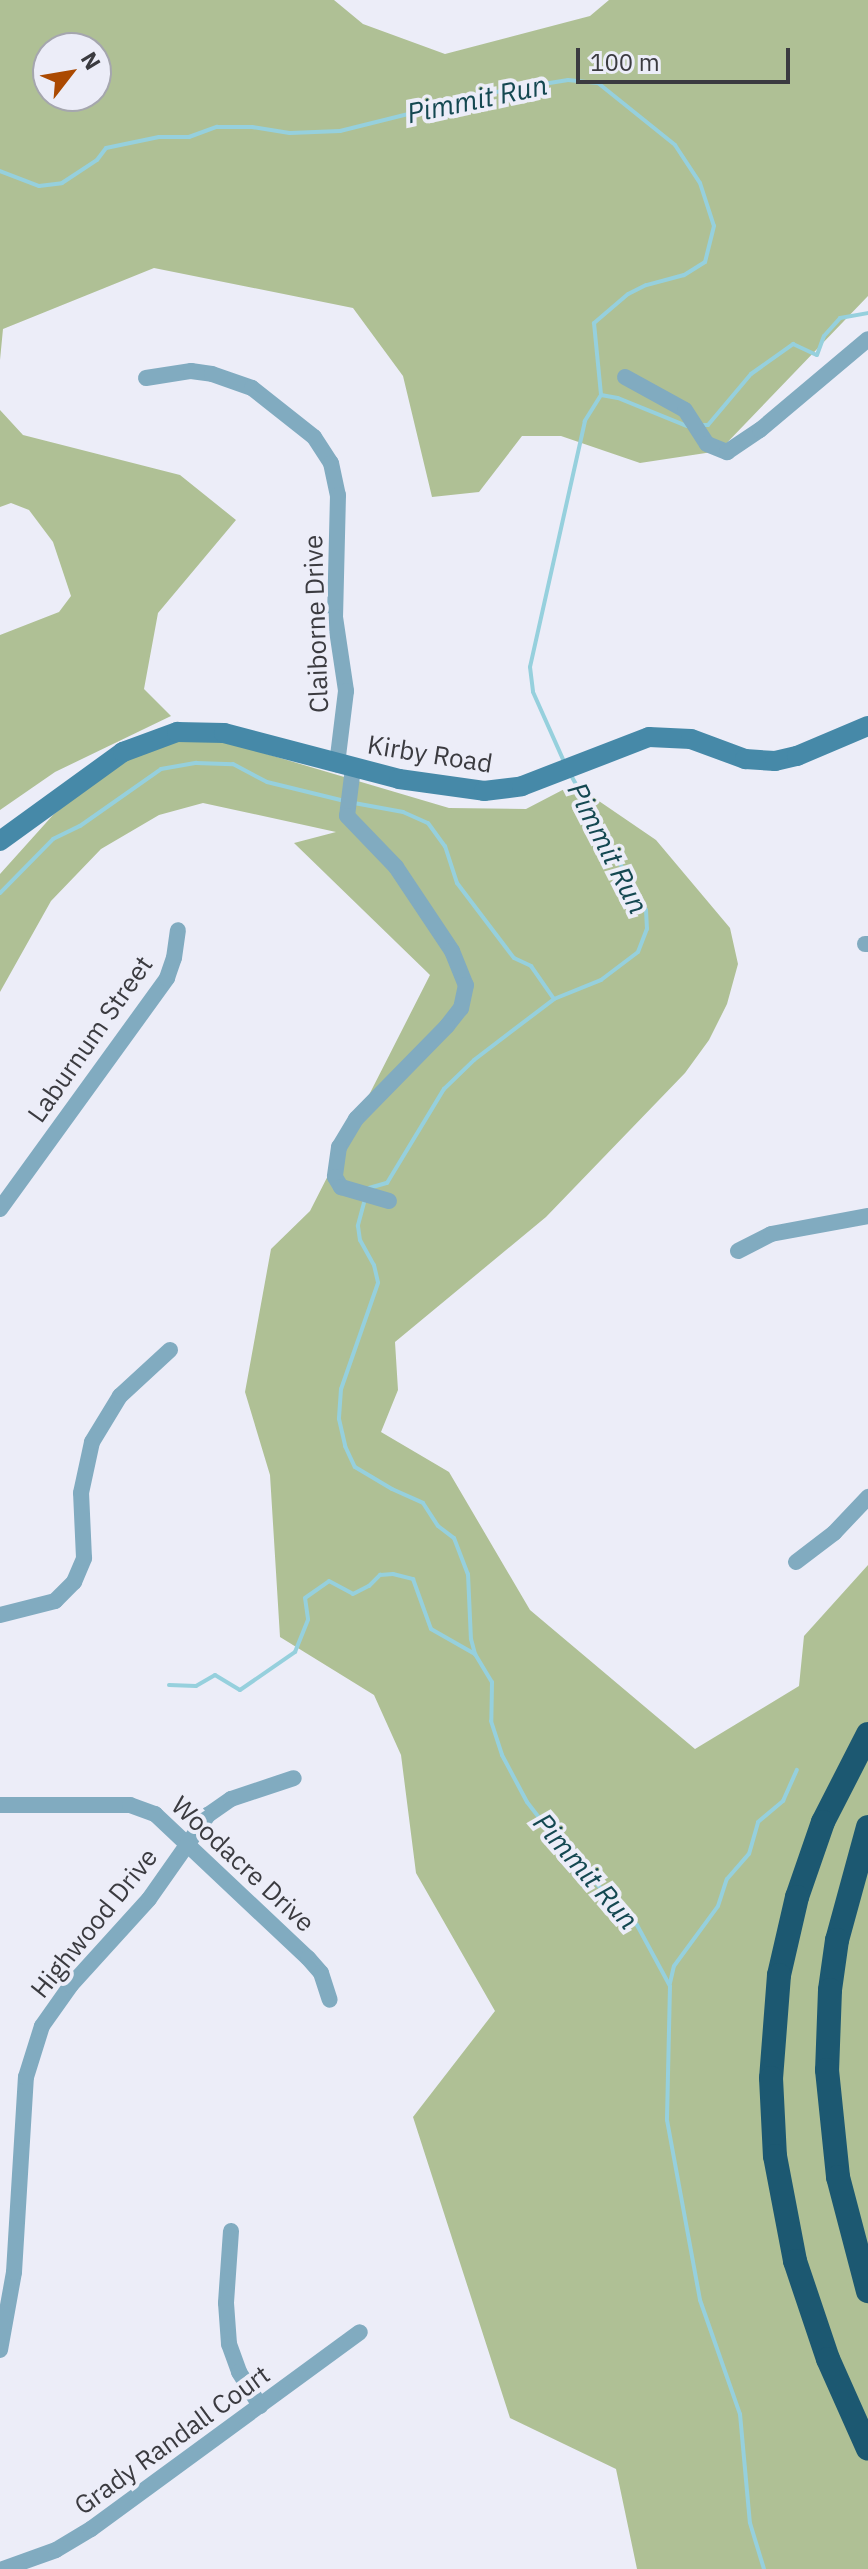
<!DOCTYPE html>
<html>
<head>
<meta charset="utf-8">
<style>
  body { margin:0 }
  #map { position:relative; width:868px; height:2569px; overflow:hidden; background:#ecedf8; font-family:"IBM Plex Sans",sans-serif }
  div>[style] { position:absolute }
  .forest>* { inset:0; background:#afc095 }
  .stream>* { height:4px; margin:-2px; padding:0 2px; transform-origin:2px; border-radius:2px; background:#96d0dd }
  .minor>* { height:16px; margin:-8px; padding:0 8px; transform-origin:8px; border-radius:8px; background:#81abc0 }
  .secondary>* { height:20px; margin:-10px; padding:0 10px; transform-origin:10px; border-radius:10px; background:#4689a8 }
  .motorway>* { height:24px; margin:-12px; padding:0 12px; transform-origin:12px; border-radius:12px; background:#1c5871 }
  span { translate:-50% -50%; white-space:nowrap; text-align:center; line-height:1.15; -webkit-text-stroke:8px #ecedf8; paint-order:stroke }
  .street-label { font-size:26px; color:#3b3b40 }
  .water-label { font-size:28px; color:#144851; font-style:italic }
  .north { position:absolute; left:32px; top:32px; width:80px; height:80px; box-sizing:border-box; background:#ecedf8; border:2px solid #a5a6ae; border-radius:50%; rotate:59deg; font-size:22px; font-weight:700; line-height:32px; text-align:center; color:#3b3b40 }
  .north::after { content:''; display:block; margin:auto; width:28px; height:36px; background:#ab4a02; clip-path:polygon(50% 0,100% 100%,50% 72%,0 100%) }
  .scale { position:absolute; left:576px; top:48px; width:214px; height:36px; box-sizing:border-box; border:4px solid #3b3b40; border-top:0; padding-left:10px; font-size:24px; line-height:28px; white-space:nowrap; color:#3b3b40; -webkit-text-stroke:6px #ecedf8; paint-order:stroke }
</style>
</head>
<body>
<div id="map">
  <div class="forest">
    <div style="clip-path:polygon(evenodd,0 0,334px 0,363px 24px,445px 54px,590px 16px,609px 0,868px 0,868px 296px,719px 451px,640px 463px,561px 436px,522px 436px,479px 492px,432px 497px,403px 376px,353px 308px,154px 268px,3px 329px,0 360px,0 0,48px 48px,96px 48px,96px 96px,48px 96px,48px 48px)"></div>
    <div style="clip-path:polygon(0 410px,23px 435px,180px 475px,236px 520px,158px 613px,144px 689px,171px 716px,55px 772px,0 810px,0 635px,59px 612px,71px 596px,53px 542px,29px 510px,11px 503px,0 507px)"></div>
    <div style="clip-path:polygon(158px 741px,226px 742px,449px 808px,526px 809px,574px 784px,656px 840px,730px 928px,738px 964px,727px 1004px,709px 1040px,685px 1073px,546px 1217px,395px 1342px,398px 1390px,381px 1432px,449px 1472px,530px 1610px,695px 1749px,799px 1686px,804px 1636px,868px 1565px,868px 2569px,637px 2569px,616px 2469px,510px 2418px,413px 2117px,495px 2011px,416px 1873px,401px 1755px,374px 1695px,280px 1637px,270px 1475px,245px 1392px,271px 1249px,310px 1211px,430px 975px,294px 843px,336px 832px,203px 803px,159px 815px,101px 849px,51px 901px,0 992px,0 874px,53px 815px,119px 760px)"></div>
  </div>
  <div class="stream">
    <div style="left:0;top:171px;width:42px;rotate:21deg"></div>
    <div style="left:39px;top:186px;width:23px;rotate:-7deg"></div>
    <div style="left:62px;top:183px;width:42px;rotate:-33.3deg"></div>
    <div style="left:97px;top:160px;width:15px;rotate:-53deg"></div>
    <div style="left:106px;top:148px;width:54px;rotate:-11.7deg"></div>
    <div style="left:159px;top:137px;width:30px"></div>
    <div style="left:189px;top:137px;width:30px;rotate:-20deg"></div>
    <div style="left:217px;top:127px;width:35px"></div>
    <div style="left:252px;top:127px;width:38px;rotate:9deg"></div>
    <div style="left:290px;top:133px;width:50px;rotate:-2.3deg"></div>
    <div style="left:340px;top:131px;width:165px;rotate:-14deg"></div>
    <div style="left:500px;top:91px;width:69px;rotate:-9.2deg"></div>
    <div style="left:568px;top:80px;width:30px;rotate:6deg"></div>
    <div style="left:598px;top:83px;width:99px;rotate:38.8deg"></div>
    <div style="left:675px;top:145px;width:45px;rotate:56.7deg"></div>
    <div style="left:700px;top:183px;width:45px;rotate:72deg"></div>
    <div style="left:714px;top:226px;width:37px;rotate:104deg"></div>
    <div style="left:705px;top:262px;width:25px;rotate:148deg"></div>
    <div style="left:684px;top:275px;width:39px;rotate:165deg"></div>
    <div style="left:646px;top:285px;width:20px;rotate:153deg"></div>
    <div style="left:628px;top:294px;width:45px;rotate:139.5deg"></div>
    <div style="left:594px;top:323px;width:72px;rotate:84.4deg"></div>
    <div style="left:601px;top:395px;width:31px;rotate:122deg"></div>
    <div style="left:585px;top:421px;width:252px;rotate:102.6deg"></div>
    <div style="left:530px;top:667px;width:25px;rotate:83deg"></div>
    <div style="left:533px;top:692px;width:79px;rotate:66deg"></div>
    <div style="left:601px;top:395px;width:17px;rotate:10deg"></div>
    <div style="left:618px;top:398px;width:74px;rotate:22.1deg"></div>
    <div style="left:704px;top:425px;width:4px"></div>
    <div style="left:708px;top:425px;width:67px;rotate:-49.9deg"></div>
    <div style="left:751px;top:374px;width:52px;rotate:-35.5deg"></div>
    <div style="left:793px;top:344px;width:26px;rotate:25deg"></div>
    <div style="left:817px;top:355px;width:20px;rotate:-70deg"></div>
    <div style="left:824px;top:336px;width:24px;rotate:-48deg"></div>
    <div style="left:840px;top:318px;width:28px;rotate:-10deg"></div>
    <div style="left:354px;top:803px;width:50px;rotate:10.4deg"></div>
    <div style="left:403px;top:812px;width:27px;rotate:24deg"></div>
    <div style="left:428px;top:823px;width:29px;rotate:54deg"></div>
    <div style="left:445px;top:846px;width:39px;rotate:72deg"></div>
    <div style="left:457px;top:883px;width:94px;rotate:52.8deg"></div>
    <div style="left:514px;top:958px;width:19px;rotate:25deg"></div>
    <div style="left:531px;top:966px;width:40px;rotate:55.1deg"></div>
    <div style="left:0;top:893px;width:76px;rotate:-45.5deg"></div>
    <div style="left:53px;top:839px;width:30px;rotate:-26deg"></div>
    <div style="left:80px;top:826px;width:99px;rotate:-35.1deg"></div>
    <div style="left:161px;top:769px;width:36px;rotate:-10deg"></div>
    <div style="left:196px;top:763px;width:37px;rotate:2deg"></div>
    <div style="left:233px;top:764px;width:38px;rotate:28deg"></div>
    <div style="left:267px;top:782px;width:80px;rotate:13.7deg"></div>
    <div style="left:369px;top:1188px;width:19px;rotate:-16deg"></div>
    <div style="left:387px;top:1183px;width:110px;rotate:-58.8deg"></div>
    <div style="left:444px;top:1089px;width:42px;rotate:-44deg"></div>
    <div style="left:474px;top:1060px;width:101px;rotate:-37.3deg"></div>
    <div style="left:554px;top:999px;width:51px;rotate:-22deg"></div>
    <div style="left:601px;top:980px;width:46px;rotate:-37.1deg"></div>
    <div style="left:638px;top:952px;width:25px;rotate:-69deg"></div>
    <div style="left:647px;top:929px;width:19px;rotate:-93deg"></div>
    <div style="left:646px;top:910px;width:154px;rotate:-119.1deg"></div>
    <div style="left:365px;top:1199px;width:28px;rotate:105deg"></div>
    <div style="left:358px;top:1226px;width:14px;rotate:82deg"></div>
    <div style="left:360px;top:1240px;width:29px;rotate:61deg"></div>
    <div style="left:374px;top:1265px;width:18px;rotate:77deg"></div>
    <div style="left:378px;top:1283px;width:112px;rotate:109.2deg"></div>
    <div style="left:341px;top:1389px;width:30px;rotate:94deg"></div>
    <div style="left:339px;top:1419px;width:28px;rotate:77deg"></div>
    <div style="left:345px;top:1446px;width:23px;rotate:65deg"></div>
    <div style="left:355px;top:1467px;width:43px;rotate:30.7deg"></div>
    <div style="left:392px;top:1489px;width:34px;rotate:24deg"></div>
    <div style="left:423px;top:1503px;width:27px;rotate:57deg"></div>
    <div style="left:438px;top:1526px;width:20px;rotate:37deg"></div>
    <div style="left:454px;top:1538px;width:39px;rotate:69deg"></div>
    <div style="left:468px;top:1574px;width:65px;rotate:87.4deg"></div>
    <div style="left:471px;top:1639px;width:16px;rotate:75deg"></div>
    <div style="left:475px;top:1654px;width:33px;rotate:59deg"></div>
    <div style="left:492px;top:1682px;width:39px;rotate:91deg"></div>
    <div style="left:491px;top:1721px;width:36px;rotate:72deg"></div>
    <div style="left:502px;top:1755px;width:53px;rotate:62deg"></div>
    <div style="left:527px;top:1802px;width:67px;rotate:52.3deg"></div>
    <div style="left:568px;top:1855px;width:98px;rotate:45.4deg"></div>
    <div style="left:637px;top:1925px;width:69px;rotate:61.6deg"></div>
    <div style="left:670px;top:1986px;width:134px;rotate:91.3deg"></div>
    <div style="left:667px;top:2120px;width:183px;rotate:79.6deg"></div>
    <div style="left:700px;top:2300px;width:121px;rotate:70.7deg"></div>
    <div style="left:740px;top:2414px;width:109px;rotate:84.8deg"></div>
    <div style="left:750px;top:2523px;width:48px;rotate:73.1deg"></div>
    <div style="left:169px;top:1685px;width:27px;rotate:2deg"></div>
    <div style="left:196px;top:1686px;width:22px;rotate:-30deg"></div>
    <div style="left:215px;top:1675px;width:29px;rotate:31deg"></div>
    <div style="left:240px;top:1690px;width:67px;rotate:-34.6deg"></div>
    <div style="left:295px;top:1652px;width:35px;rotate:-68deg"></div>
    <div style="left:308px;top:1619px;width:21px;rotate:-98deg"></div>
    <div style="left:305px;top:1598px;width:29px;rotate:-35deg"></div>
    <div style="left:329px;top:1581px;width:27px;rotate:28deg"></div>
    <div style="left:353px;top:1594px;width:18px;rotate:-27deg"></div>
    <div style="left:369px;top:1586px;width:16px;rotate:-45deg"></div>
    <div style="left:380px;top:1575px;width:13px;rotate:-4deg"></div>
    <div style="left:393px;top:1574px;width:21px;rotate:14deg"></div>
    <div style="left:413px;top:1579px;width:53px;rotate:70.2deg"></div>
    <div style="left:431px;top:1629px;width:51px;rotate:29.6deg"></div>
    <div style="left:670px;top:1983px;width:17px;rotate:-77deg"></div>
    <div style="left:674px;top:1966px;width:74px;rotate:-53.7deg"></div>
    <div style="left:718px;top:1906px;width:28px;rotate:-72deg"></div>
    <div style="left:727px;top:1879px;width:33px;rotate:-49deg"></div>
    <div style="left:749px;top:1854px;width:33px;rotate:-74deg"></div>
    <div style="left:758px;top:1822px;width:33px;rotate:-40deg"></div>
    <div style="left:783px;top:1801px;width:34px;rotate:-66deg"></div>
  </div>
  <div class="minor">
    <div style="left:625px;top:377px;width:68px;rotate:28.8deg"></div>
    <div style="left:685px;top:410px;width:40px;rotate:57.1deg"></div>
    <div style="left:707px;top:444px;width:22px;rotate:22deg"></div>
    <div style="left:727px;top:452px;width:40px;rotate:-34deg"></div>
    <div style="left:760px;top:430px;width:141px;rotate:-40.1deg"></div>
    <div style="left:146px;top:378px;width:46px;rotate:-8.8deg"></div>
    <div style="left:191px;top:371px;width:21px;rotate:8deg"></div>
    <div style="left:212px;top:374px;width:42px;rotate:19.3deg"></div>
    <div style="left:252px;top:388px;width:79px;rotate:38.3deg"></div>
    <div style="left:314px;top:437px;width:31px;rotate:57deg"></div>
    <div style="left:331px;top:463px;width:33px;rotate:78deg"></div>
    <div style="left:338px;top:495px;width:122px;rotate:91.4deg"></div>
    <div style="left:335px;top:617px;width:75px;rotate:81.5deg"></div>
    <div style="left:346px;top:691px;width:74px;rotate:97deg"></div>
    <div style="left:353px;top:768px;width:48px;rotate:97.1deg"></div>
    <div style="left:347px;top:816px;width:71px;rotate:46.1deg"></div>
    <div style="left:396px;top:867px;width:101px;rotate:56.3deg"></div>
    <div style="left:452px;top:951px;width:37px;rotate:68deg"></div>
    <div style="left:466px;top:985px;width:24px;rotate:102deg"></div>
    <div style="left:461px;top:1008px;width:23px;rotate:128deg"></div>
    <div style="left:447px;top:1026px;width:130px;rotate:134.4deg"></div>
    <div style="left:356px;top:1119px;width:33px;rotate:121deg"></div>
    <div style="left:339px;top:1147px;width:30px;rotate:98deg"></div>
    <div style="left:335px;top:1177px;width:12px;rotate:59deg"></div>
    <div style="left:341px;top:1187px;width:50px;rotate:16.3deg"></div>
    <div style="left:865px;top:944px;width:3px"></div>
    <div style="left:0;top:1209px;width:285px;rotate:-54.1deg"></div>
    <div style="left:167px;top:978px;width:21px;rotate:-71deg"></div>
    <div style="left:174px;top:958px;width:28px;rotate:-82deg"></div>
    <div style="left:738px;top:1251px;width:37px;rotate:-27deg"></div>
    <div style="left:771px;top:1234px;width:99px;rotate:-10.5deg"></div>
    <div style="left:796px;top:1562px;width:48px;rotate:-37.3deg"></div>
    <div style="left:834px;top:1533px;width:50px;rotate:-46.6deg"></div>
    <div style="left:0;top:1615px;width:57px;rotate:-14.3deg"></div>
    <div style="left:55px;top:1601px;width:27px;rotate:-45deg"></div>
    <div style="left:74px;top:1582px;width:26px;rotate:-67deg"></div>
    <div style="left:84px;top:1558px;width:65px;rotate:-92.6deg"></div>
    <div style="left:81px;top:1493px;width:52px;rotate:-77.8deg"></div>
    <div style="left:92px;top:1442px;width:54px;rotate:-58.7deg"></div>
    <div style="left:120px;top:1396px;width:68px;rotate:-42.6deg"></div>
    <div style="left:0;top:1805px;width:130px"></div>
    <div style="left:130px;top:1805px;width:27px;rotate:20deg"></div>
    <div style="left:155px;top:1814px;width:210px;rotate:43.3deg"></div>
    <div style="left:308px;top:1958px;width:20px;rotate:49deg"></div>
    <div style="left:321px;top:1973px;width:28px;rotate:72deg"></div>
    <div style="left:231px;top:2231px;width:72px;rotate:94deg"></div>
    <div style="left:226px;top:2303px;width:41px;rotate:85.8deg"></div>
    <div style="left:229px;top:2344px;width:30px;rotate:70deg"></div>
    <div style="left:239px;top:2372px;width:40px;rotate:58deg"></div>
    <div style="left:0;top:2350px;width:79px;rotate:-79.8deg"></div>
    <div style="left:14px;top:2272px;width:195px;rotate:-86.5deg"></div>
    <div style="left:26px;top:2077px;width:53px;rotate:-72.6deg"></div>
    <div style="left:42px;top:2026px;width:50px;rotate:-54.7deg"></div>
    <div style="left:71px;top:1985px;width:116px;rotate:-47.8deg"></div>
    <div style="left:149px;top:1899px;width:103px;rotate:-54.9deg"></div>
    <div style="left:208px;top:1815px;width:28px;rotate:-35deg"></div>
    <div style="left:231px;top:1799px;width:66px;rotate:-18.4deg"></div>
    <div style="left:3px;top:2569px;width:56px;rotate:-19.7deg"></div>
    <div style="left:56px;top:2550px;width:41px;rotate:-31deg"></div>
    <div style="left:91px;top:2529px;width:333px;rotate:-36.2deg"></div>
  </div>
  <div class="secondary">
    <div style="left:0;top:841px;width:152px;rotate:-35.9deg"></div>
    <div style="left:123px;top:752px;width:58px;rotate:-20.3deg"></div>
    <div style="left:177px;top:732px;width:47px;rotate:1.2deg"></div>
    <div style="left:224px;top:733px;width:181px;rotate:14.7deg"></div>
    <div style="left:399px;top:779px;width:86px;rotate:8deg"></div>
    <div style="left:484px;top:791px;width:38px;rotate:-7deg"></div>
    <div style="left:522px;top:786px;width:136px;rotate:-21.1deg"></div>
    <div style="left:649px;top:737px;width:42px;rotate:2.7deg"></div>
    <div style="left:691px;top:739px;width:58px;rotate:20.3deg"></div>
    <div style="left:745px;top:759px;width:30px;rotate:4deg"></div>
    <div style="left:775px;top:761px;width:23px;rotate:-13deg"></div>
    <div style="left:797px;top:756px;width:77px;rotate:-22.9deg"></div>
  </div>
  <div class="motorway">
    <div style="left:868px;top:1734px;width:99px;rotate:117.1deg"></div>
    <div style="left:823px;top:1822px;width:79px;rotate:109.1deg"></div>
    <div style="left:797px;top:1897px;width:80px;rotate:103deg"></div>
    <div style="left:779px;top:1975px;width:103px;rotate:94.4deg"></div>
    <div style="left:771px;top:2078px;width:78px;rotate:87.1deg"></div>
    <div style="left:775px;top:2156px;width:107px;rotate:79.2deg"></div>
    <div style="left:795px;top:2261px;width:103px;rotate:71.4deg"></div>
    <div style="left:828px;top:2359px;width:98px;rotate:66deg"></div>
    <div style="left:868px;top:1827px;width:117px;rotate:105.3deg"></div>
    <div style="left:837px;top:1940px;width:50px;rotate:98deg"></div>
    <div style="left:830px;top:1990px;width:80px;rotate:92.1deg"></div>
    <div style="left:827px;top:2070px;width:108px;rotate:84.1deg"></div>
    <div style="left:838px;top:2177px;width:118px;rotate:75.3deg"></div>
  </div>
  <div class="street-label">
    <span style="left:316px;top:624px;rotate:-92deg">Claiborne Drive</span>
    <span style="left:430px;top:754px;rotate:9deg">Kirby Road</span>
    <span style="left:90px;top:1039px;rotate:-55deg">Laburnum Street</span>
    <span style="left:243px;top:1864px;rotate:43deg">Woodacre Drive</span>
    <span style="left:94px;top:1923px;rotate:-51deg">Highwood Drive</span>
    <span style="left:172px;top:2440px;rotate:-36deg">Grady Randall Court</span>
  </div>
  <div class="water-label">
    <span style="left:477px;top:99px;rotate:-12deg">Pimmit Run</span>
    <span style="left:608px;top:848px;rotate:63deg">Pimmit Run</span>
    <span style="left:586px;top:1871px;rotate:49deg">Pimmit Run</span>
  </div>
  <div class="north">N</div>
  <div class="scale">100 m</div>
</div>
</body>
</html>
